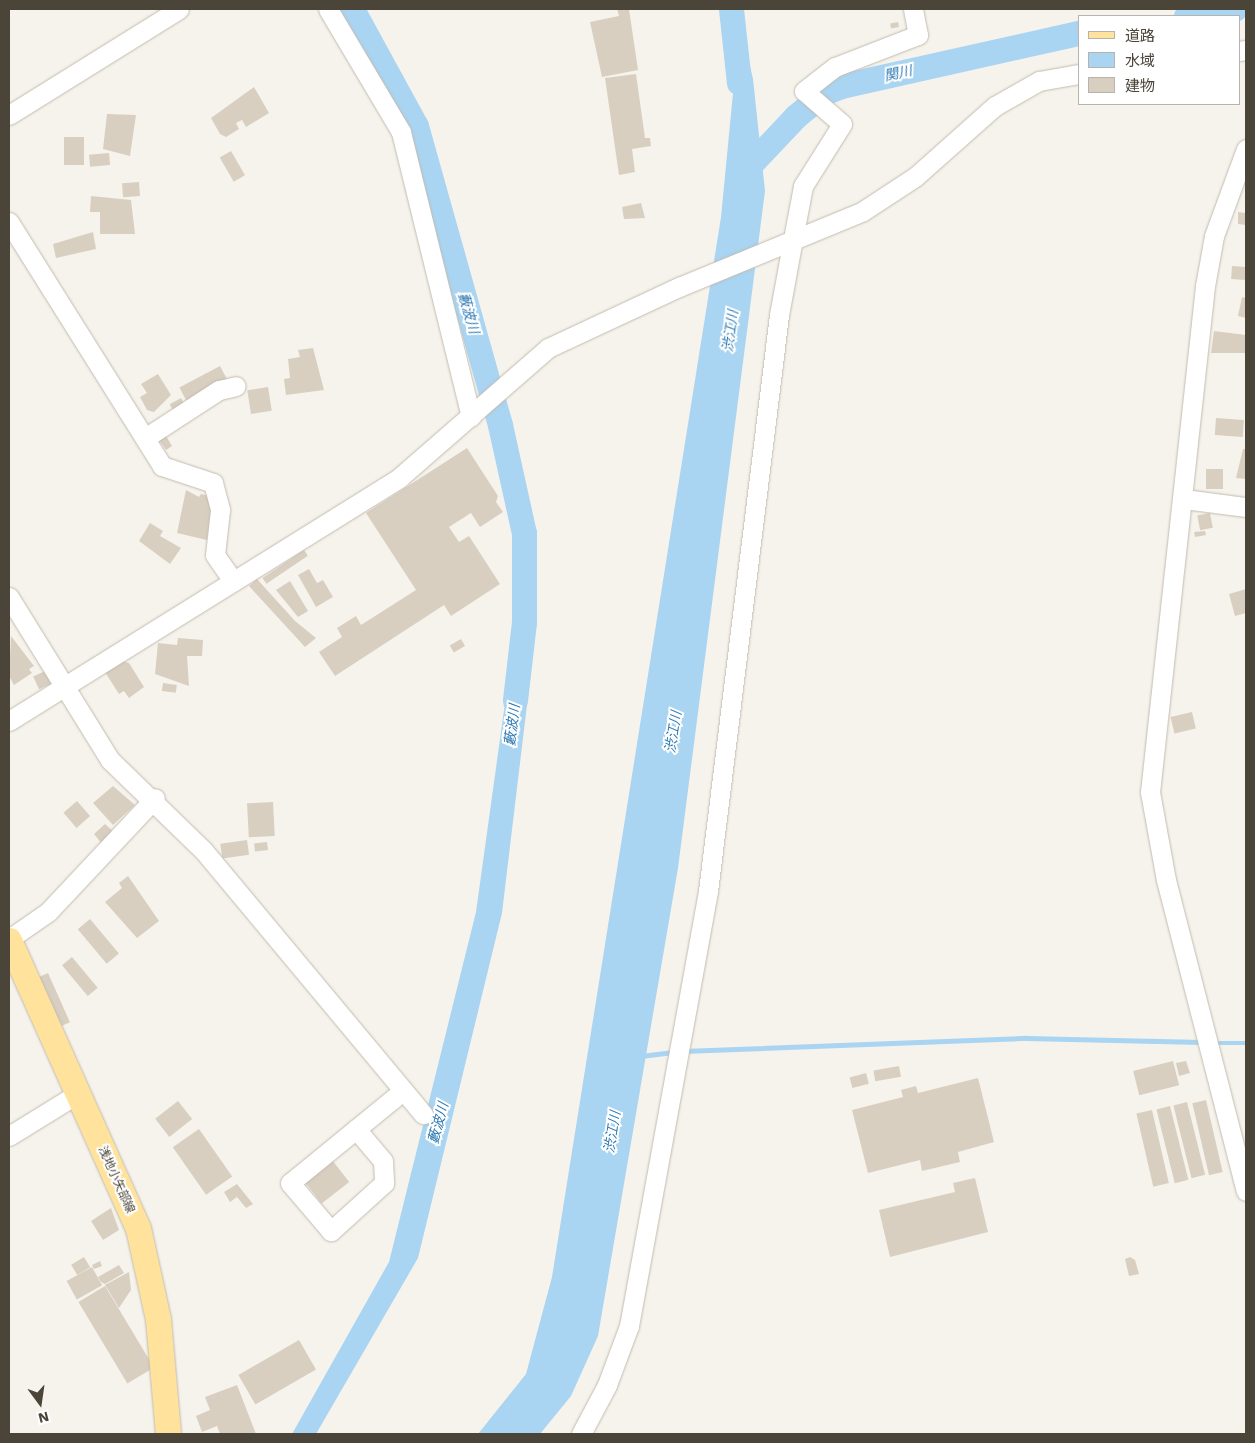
<!DOCTYPE html>
<html>
<head>
<meta charset="utf-8">
<style>
  body { margin:0 }
  #map { position:relative; width:1255px; height:1443px; overflow:hidden; background:#f6f3ec; font-family:"Work Sans","Noto Sans JP",sans-serif }
  div>[style] { position:absolute }
  .water>* { inset:0; background:#a9d4f2 }
  .stream>* { height:4.5px; margin:-2.25px; padding:0 2.25px; transform-origin:2.25px; border-radius:2.25px; background:#a9d4f2 }
  .river>* { height:25px; margin:-12.5px; padding:0 12.5px; transform-origin:12.5px; border-radius:12.5px; background:#a9d4f2 }
  .building>* { inset:0; background:#d8cfc1; transform-origin:0 0 }
  .roads { filter:drop-shadow(0 0 1px #c2bbae) drop-shadow(0 0 1px #c2bbae) }
  .minor>* { height:19px; margin:-9.5px; padding:0 9.5px; transform-origin:9.5px; border-radius:9.5px; background:#fff }
  .major>* { height:25px; margin:-12.5px; padding:0 12.5px; transform-origin:12.5px; border-radius:12.5px; background:#ffe39c }
  span { translate:-50% -50%; white-space:nowrap; text-align:center; line-height:1.15; -webkit-text-stroke:4px #fff; paint-order:stroke }
  .street-label { font-size:12px; color:#4b4439 }
  .water-label { font-size:14px; color:#2e7ab2; font-style:italic }
  .frame { position:absolute; inset:0; border:10px solid #4b4439; pointer-events:none }
  .legend { position:absolute; left:1078px; top:15px; width:162px; height:90px; box-sizing:border-box; background:#fff; border:1px solid #b7b4b0; margin:0; padding:6px 9px; list-style:none; font-size:15px; color:#4b4439 }
  .legend li { display:flex; align-items:center; gap:10px; height:25px }
  .legend b { width:25px; border:1px solid #b7b4b0 }
  .north { position:absolute; left:15px; top:1378px; width:50px; height:50px; -webkit-text-stroke:4px #fff; paint-order:stroke; rotate:166deg; font-size:14px; font-weight:700; line-height:20px; text-align:center; color:#4b4439 }
  .north::after { content:''; display:block; margin:auto; width:18px; height:22px; background:#4b4439; clip-path:polygon(50% 0,100% 100%,50% 72%,0 100%) }
</style>
</head>
<body>
<div id="map">
  <div class="water">
    <div style="clip-path:polygon(740px 21px,753px 79px,765px 191px,678px 868px,598px 1336px,571px 1396px,540px 1434px,478px 1434px,526px 1374px,552px 1277px,721px 217px)"></div>
    <div style="clip-path:polygon(532px 663px,502px 913px,418px 1258px,316px 1434px,292px 1434px,389px 1262px,476px 912px,510px 667px)"></div>
  </div>
  <div class="stream">
    <div style="left:1213px;top:1043px;width:33px"></div>
    <div style="left:683px;top:1051px;width:343px;rotate:-2.2deg"></div>
    <div style="left:1026px;top:1038px;width:176px;rotate:1.3deg"></div>
    <div style="left:641px;top:1056px;width:32px;rotate:-7deg"></div>
  </div>
  <div class="river">
    <div style="left:352px;top:9px;width:133px;rotate:61.3deg"></div>
    <div style="left:416px;top:126px;width:311px;rotate:74.3deg"></div>
    <div style="left:500px;top:425px;width:111px;rotate:77.5deg"></div>
    <div style="left:524px;top:533px;width:89px;rotate:90deg"></div>
    <div style="left:524px;top:622px;width:79px;rotate:96.6deg"></div>
    <div style="left:731px;top:9px;width:74px;rotate:83.8deg"></div>
    <div style="left:1186px;top:16px;width:49px;rotate:-8.3deg"></div>
    <div style="left:747px;top:168px;width:71px;rotate:-46.7deg"></div>
    <div style="left:796px;top:116px;width:36px;rotate:-39deg"></div>
    <div style="left:824px;top:93px;width:18px;rotate:-22deg"></div>
    <div style="left:841px;top:86px;width:244px;rotate:-12.6deg"></div>
  </div>
  <div class="building">
    <div style="clip-path:polygon(617px 9px,629px 9px,638px 70px,602px 77px,590px 22px,619px 16px)"></div>
    <div style="left:898px;top:22px;width:5px;height:8px;rotate:79deg"></div>
    <div style="clip-path:polygon(636px 74px,645px 138px,650px 138px,651px 146px,632px 149px,635px 172px,619px 175px,605px 78px)"></div>
    <div style="clip-path:polygon(254px 87px,269px 113px,246px 127px,242px 120px,236px 123px,239px 129px,226px 137px,220px 134px,211px 118px)"></div>
    <div style="clip-path:polygon(107px 114px,136px 115px,130px 156px,103px 149px)"></div>
    <div style="left:84px;top:137px;width:28px;height:20px;rotate:90deg"></div>
    <div style="left:231px;top:151px;width:28px;height:13px;rotate:60deg"></div>
    <div style="left:109px;top:153px;width:12px;height:20px;rotate:85deg"></div>
    <div style="left:139px;top:182px;width:14px;height:17px;rotate:86deg"></div>
    <div style="clip-path:polygon(91px 196px,131px 200px,135px 234px,100px 234px,100px 212px,90px 212px)"></div>
    <div style="clip-path:polygon(641px 203px,645px 218px,624px 219px,622px 207px)"></div>
    <div style="clip-path:polygon(1238px 212px,1246px 213px,1246px 225px,1238px 224px)"></div>
    <div style="clip-path:polygon(93px 232px,96px 249px,56px 258px,53px 244px)"></div>
    <div style="left:1232px;top:266px;width:14px;height:13px;rotate:4deg"></div>
    <div style="clip-path:polygon(1242px 297px,1246px 298px,1246px 318px,1238px 316px)"></div>
    <div style="clip-path:polygon(1214px 331px,1246px 335px,1246px 353px,1211px 353px)"></div>
    <div style="clip-path:polygon(313px 348px,324px 390px,286px 395px,284px 379px,290px 378px,288px 359px,300px 357px,298px 350px)"></div>
    <div style="left:220px;top:366px;width:15px;height:46px;rotate:62deg"></div>
    <div style="clip-path:polygon(158px 374px,171px 395px,154px 412px,147px 410px,140px 397px,147px 393px,141px 384px)"></div>
    <div style="left:268px;top:387px;width:24px;height:21px;rotate:81deg"></div>
    <div style="left:181px;top:398px;width:10px;height:13px;rotate:61deg"></div>
    <div style="left:1216px;top:418px;width:28px;height:17px;rotate:4deg"></div>
    <div style="clip-path:polygon(166px 436px,172px 446px,166px 450px,159px 440px)"></div>
    <div style="clip-path:polygon(467px 448px,498px 496px,496px 502px,503px 512px,480px 527px,471px 513px,449px 527px,459px 542px,469px 536px,500px 584px,451px 616px,444px 605px,335px 676px,319px 652px,342px 637px,337px 628px,356px 616px,361px 625px,416px 590px,366px 513px)"></div>
    <div style="clip-path:polygon(1243px 449px,1246px 449px,1246px 479px,1236px 478px)"></div>
    <div style="left:1223px;top:469px;width:20px;height:17px;rotate:90deg"></div>
    <div style="clip-path:polygon(186px 490px,199px 497px,201px 494px,213px 497px,207px 540px,177px 533px)"></div>
    <div style="left:1210px;top:513px;width:15px;height:13px;rotate:79deg"></div>
    <div style="clip-path:polygon(150px 523px,163px 531px,160px 536px,181px 548px,170px 564px,139px 541px)"></div>
    <div style="clip-path:polygon(1205px 531px,1206px 535px,1195px 537px,1194px 532px)"></div>
    <div style="left:304px;top:550px;width:7px;height:50px;rotate:56deg"></div>
    <div style="clip-path:polygon(309px 569px,317px 583px,323px 580px,333px 597px,316px 607px,298px 575px)"></div>
    <div style="clip-path:polygon(257px 579px,295px 621px,316px 638px,305px 647px,249px 586px)"></div>
    <div style="clip-path:polygon(290px 581px,308px 611px,298px 617px,276px 590px)"></div>
    <div style="clip-path:polygon(1246px 589px,1246px 613px,1235px 616px,1229px 594px)"></div>
    <div style="clip-path:polygon(11px 636px,34px 666px,29px 669px,32px 673px,14px 685px,9px 676px)"></div>
    <div style="clip-path:polygon(178px 638px,203px 640px,202px 656px,187px 656px,189px 686px,155px 674px,158px 643px,177px 645px)"></div>
    <div style="left:461px;top:639px;width:8px;height:13px;rotate:60deg"></div>
    <div style="clip-path:polygon(122px 661px,129px 663px,144px 687px,129px 698px,124px 691px,119px 694px,105px 672px)"></div>
    <div style="left:45px;top:671px;width:14px;height:13px;rotate:65deg"></div>
    <div style="left:163px;top:683px;width:14px;height:8px;rotate:8deg"></div>
    <div style="left:1192px;top:712px;width:17px;height:22px;rotate:77deg"></div>
    <div style="clip-path:polygon(113px 786px,135px 805px,113px 825px,93px 803px)"></div>
    <div style="left:77px;top:801px;width:20px;height:18px;rotate:49deg"></div>
    <div style="left:273px;top:802px;width:34px;height:26px;rotate:87deg"></div>
    <div style="clip-path:polygon(105px 824px,114px 832px,102px 844px,94px 834px)"></div>
    <div style="left:247px;top:840px;width:15px;height:27px;rotate:82deg"></div>
    <div style="left:267px;top:842px;width:8px;height:13px;rotate:83deg"></div>
    <div style="clip-path:polygon(128px 876px,159px 921px,137px 938px,105px 902px,122px 888px,119px 883px)"></div>
    <div style="left:90px;top:919px;width:45px;height:16px;rotate:50deg"></div>
    <div style="left:72px;top:957px;width:40px;height:13px;rotate:50deg"></div>
    <div style="left:48px;top:973px;width:54px;height:13px;rotate:66deg"></div>
    <div style="left:1173px;top:1061px;width:25px;height:41px;rotate:76deg"></div>
    <div style="clip-path:polygon(1186px 1061px,1190px 1073px,1179px 1076px,1176px 1063px)"></div>
    <div style="left:899px;top:1066px;width:11px;height:26px;rotate:80deg"></div>
    <div style="left:866px;top:1073px;width:11px;height:17px;rotate:75deg"></div>
    <div style="clip-path:polygon(978px 1078px,994px 1142px,958px 1152px,960px 1162px,922px 1171px,920px 1160px,868px 1173px,852px 1110px,903px 1097px,901px 1090px,916px 1086px,918px 1093px)"></div>
    <div style="left:1206px;top:1100px;width:74px;height:14px;rotate:77deg"></div>
    <div style="left:178px;top:1101px;width:23px;height:29px;rotate:52deg"></div>
    <div style="left:1187px;top:1102px;width:75px;height:14px;rotate:76deg"></div>
    <div style="left:1170px;top:1106px;width:76px;height:14px;rotate:76deg"></div>
    <div style="left:1152px;top:1110px;width:75px;height:16px;rotate:77deg"></div>
    <div style="left:199px;top:1129px;width:58px;height:32px;rotate:55deg"></div>
    <div style="left:332px;top:1160px;width:28px;height:35px;rotate:52deg"></div>
    <div style="clip-path:polygon(975px 1178px,988px 1232px,890px 1257px,879px 1210px,955px 1192px,953px 1183px)"></div>
    <div style="clip-path:polygon(237px 1184px,253px 1204px,246px 1208px,237px 1197px,230px 1202px,224px 1192px)"></div>
    <div style="clip-path:polygon(111px 1208px,119px 1230px,103px 1240px,91px 1221px)"></div>
    <div style="left:84px;top:1257px;width:12px;height:15px;rotate:59deg"></div>
    <div style="clip-path:polygon(1130px 1257px,1135px 1260px,1139px 1274px,1129px 1276px,1125px 1259px)"></div>
    <div style="clip-path:polygon(100px 1261px,102px 1266px,94px 1269px,92px 1265px)"></div>
    <div style="clip-path:polygon(119px 1265px,124px 1273px,105px 1284px,101px 1282px,98px 1277px)"></div>
    <div style="left:92px;top:1267px;width:21px;height:29px;rotate:61deg"></div>
    <div style="clip-path:polygon(129px 1272px,131px 1290px,119px 1308px,105px 1285px)"></div>
    <div style="left:105px;top:1286px;width:95px;height:31px;rotate:59deg"></div>
    <div style="left:299px;top:1340px;width:34px;height:70px;rotate:60deg"></div>
    <div style="clip-path:polygon(237px 1385px,256px 1434px,220px 1434px,217px 1426px,202px 1432px,196px 1416px,210px 1410px,205px 1397px)"></div>
  </div>
  <div class="roads">
    <div class="minor">
      <div style="left:328px;top:9px;width:143px;rotate:59.3deg"></div>
      <div style="left:401px;top:132px;width:293px;rotate:76.2deg"></div>
      <div style="left:1239px;top:51px;width:7px;rotate:-8deg"></div>
      <div style="left:9px;top:115px;width:200px;rotate:-31.9deg"></div>
      <div style="left:1246px;top:149px;width:93px;rotate:110.2deg"></div>
      <div style="left:1214px;top:236px;width:51px;rotate:100.2deg"></div>
      <div style="left:1205px;top:286px;width:509px;rotate:96.2deg"></div>
      <div style="left:1150px;top:792px;width:89px;rotate:79.7deg"></div>
      <div style="left:1166px;top:880px;width:321px;rotate:75.6deg"></div>
      <div style="left:9px;top:222px;width:288px;rotate:57.9deg"></div>
      <div style="left:162px;top:466px;width:54px;rotate:18.4deg"></div>
      <div style="left:213px;top:483px;width:28px;rotate:75deg"></div>
      <div style="left:220px;top:510px;width:45px;rotate:96.3deg"></div>
      <div style="left:215px;top:555px;width:32px;rotate:55deg"></div>
      <div style="left:145px;top:438px;width:88px;rotate:-33deg"></div>
      <div style="left:219px;top:390px;width:17px;rotate:-13deg"></div>
      <div style="left:1184px;top:499px;width:63px;rotate:7.4deg"></div>
      <div style="left:9px;top:597px;width:192px;rotate:58.2deg"></div>
      <div style="left:110px;top:760px;width:129px;rotate:44.1deg"></div>
      <div style="left:203px;top:850px;width:344px;rotate:50.2deg"></div>
      <div style="left:9px;top:721px;width:460px;rotate:-31.9deg"></div>
      <div style="left:399px;top:478px;width:198px;rotate:-41.1deg"></div>
      <div style="left:548px;top:348px;width:145px;rotate:-25deg"></div>
      <div style="left:679px;top:287px;width:199px;rotate:-22.4deg"></div>
      <div style="left:863px;top:211px;width:62px;rotate:-33.2deg"></div>
      <div style="left:915px;top:177px;width:107px;rotate:-41.6deg"></div>
      <div style="left:995px;top:106px;width:51px;rotate:-29.6deg"></div>
      <div style="left:1039px;top:81px;width:41px;rotate:-9.9deg"></div>
      <div style="left:9px;top:939px;width:47px;rotate:-34.7deg"></div>
      <div style="left:48px;top:912px;width:156px;rotate:-46.8deg"></div>
      <div style="left:356px;top:1129px;width:42px;rotate:49.8deg"></div>
      <div style="left:383px;top:1161px;width:22px;rotate:87deg"></div>
      <div style="left:384px;top:1183px;width:72px;rotate:137.8deg"></div>
      <div style="left:331px;top:1231px;width:63px;rotate:-130.5deg"></div>
      <div style="left:290px;top:1183px;width:146px;rotate:-39.2deg"></div>
      <div style="left:9px;top:1136px;width:80px;rotate:-31.7deg"></div>
      <div style="left:581px;top:1434px;width:55px;rotate:-62deg"></div>
      <div style="left:607px;top:1385px;width:63px;rotate:-69.6deg"></div>
      <div style="left:629px;top:1326px;width:442px;rotate:-79.7deg"></div>
      <div style="left:708px;top:891px;width:580px;rotate:-82.97deg"></div>
      <div style="left:779px;top:315px;width:77px;rotate:-79.6deg"></div>
      <div style="left:793px;top:239px;width:54px;rotate:-79.3deg"></div>
      <div style="left:803px;top:186px;width:73px;rotate:-57.8deg"></div>
      <div style="left:842px;top:124px;width:50px;rotate:-139deg"></div>
      <div style="left:804px;top:91px;width:39px;rotate:-38deg"></div>
      <div style="left:835px;top:67px;width:89px;rotate:-21.1deg"></div>
      <div style="left:918px;top:35px;width:26px;rotate:-101deg"></div>
    </div>
    <div class="major">
      <div style="left:9px;top:940px;width:316px;rotate:65.9deg"></div>
      <div style="left:138px;top:1228px;width:93px;rotate:77.6deg"></div>
      <div style="left:158px;top:1319px;width:115px;rotate:85deg"></div>
    </div>
  </div>
  <div class="street-label">
    <span style="left:116px;top:1180px;rotate:66deg">浅地小矢部線</span>
  </div>
  <div class="water-label">
    <span style="left:898px;top:73px;rotate:-12deg">関川</span>
    <span style="left:469px;top:313px;rotate:74deg">藪波川</span>
    <span style="left:730px;top:331px;rotate:-82deg">渋江川</span>
    <span style="left:512px;top:725px;rotate:-83deg">藪波川</span>
    <span style="left:673px;top:732px;rotate:-81deg">渋江川</span>
    <span style="left:438px;top:1123px;rotate:-75deg">藪波川</span>
    <span style="left:612px;top:1132px;rotate:-81deg">渋江川</span>
  </div>
  <div class="frame"></div>
  <ul class="legend">
  <li><b style="height:6px;background:#ffe39c"></b>道路</li>
  <li><b style="height:14px;background:#a9d4f2"></b>水域</li>
  <li><b style="height:14px;background:#d8cfc1"></b>建物</li>
  </ul>
  <div class="north">N</div>
</div>
</body>
</html>
